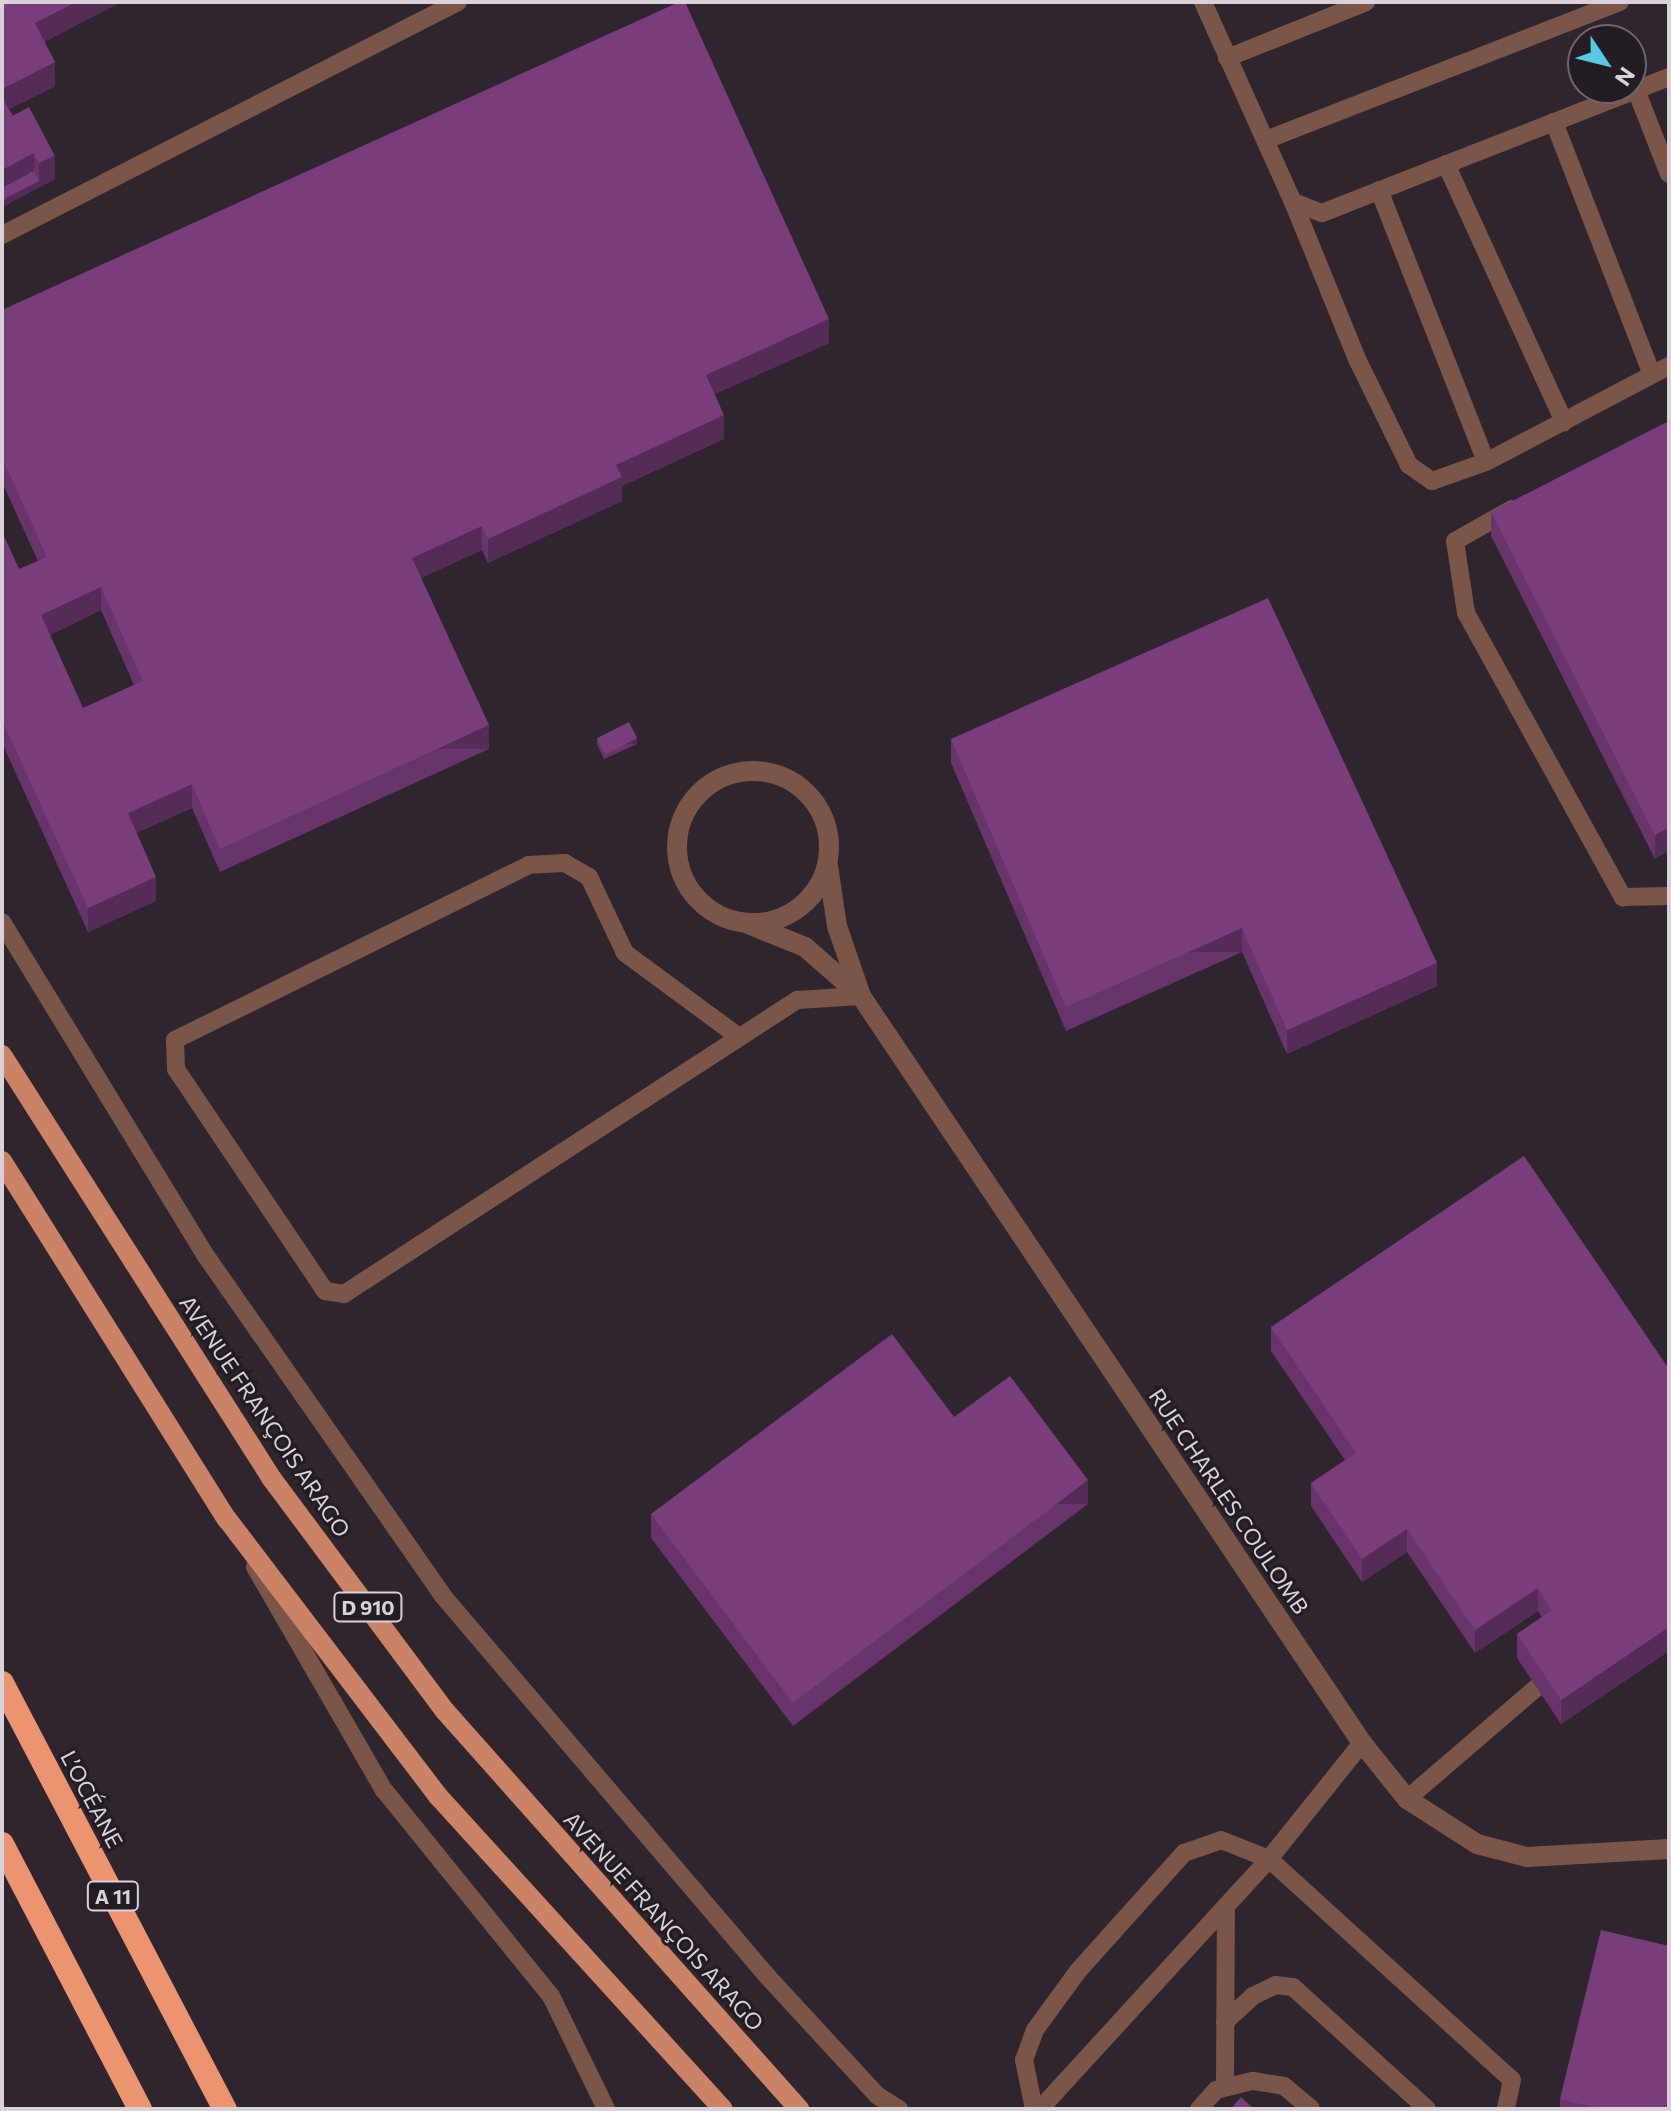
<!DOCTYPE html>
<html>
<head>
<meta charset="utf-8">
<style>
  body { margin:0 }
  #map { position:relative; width:1671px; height:2111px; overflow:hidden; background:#2e252e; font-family:Commissioner,sans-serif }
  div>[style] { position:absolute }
  .service>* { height:18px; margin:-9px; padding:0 9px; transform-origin:9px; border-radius:9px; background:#7b5648 }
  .minor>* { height:20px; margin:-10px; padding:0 10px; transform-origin:10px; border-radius:10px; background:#7b5648 }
  .minor>.ring { margin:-10px; padding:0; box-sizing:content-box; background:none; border:20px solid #7b5648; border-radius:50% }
  .primary>* { height:20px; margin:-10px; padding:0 10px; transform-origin:10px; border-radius:10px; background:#cc8265 }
  .motorway>* { height:24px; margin:-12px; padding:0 12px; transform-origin:12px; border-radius:12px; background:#ec9370 }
  .wall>* { inset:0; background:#68346b }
  .shaded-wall>* { inset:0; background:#552b57; transform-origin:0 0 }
  .building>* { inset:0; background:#793d7c; transform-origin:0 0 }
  span { translate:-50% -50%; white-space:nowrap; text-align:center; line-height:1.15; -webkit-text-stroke:6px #241c24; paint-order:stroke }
  .shield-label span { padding:2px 6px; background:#241c24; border:2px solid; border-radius:6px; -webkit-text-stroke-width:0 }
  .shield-label { font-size:20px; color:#d9d3d9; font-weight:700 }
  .street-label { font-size:22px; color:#d9d3d9 }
  .frame { position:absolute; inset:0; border:4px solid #d9d3d9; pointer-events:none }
  .north { position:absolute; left:1567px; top:24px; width:80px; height:80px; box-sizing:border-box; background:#241c24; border:2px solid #6c656c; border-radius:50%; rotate:125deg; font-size:22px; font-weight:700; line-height:32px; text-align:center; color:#d9d3d9 }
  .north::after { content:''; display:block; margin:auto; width:28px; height:36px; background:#57c9e2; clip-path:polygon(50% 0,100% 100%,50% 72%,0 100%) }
</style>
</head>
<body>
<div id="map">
  <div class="service">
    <div style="left:1203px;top:2px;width:219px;rotate:65.8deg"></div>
    <div style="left:1293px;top:202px;width:31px;rotate:21deg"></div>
    <div style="left:1322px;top:213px;width:373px;rotate:-21.4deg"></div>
    <div style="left:1227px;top:58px;width:150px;rotate:-21.9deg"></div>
    <div style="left:1636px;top:90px;width:90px;rotate:68.6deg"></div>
    <div style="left:1554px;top:122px;width:271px;rotate:68.8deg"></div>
    <div style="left:1266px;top:140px;width:380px;rotate:-21.3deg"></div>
    <div style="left:1446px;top:164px;width:284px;rotate:65.4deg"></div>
    <div style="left:1379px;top:190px;width:292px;rotate:68.5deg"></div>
    <div style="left:1293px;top:202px;width:172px;rotate:67.8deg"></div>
    <div style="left:1358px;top:361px;width:116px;rotate:63.9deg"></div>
    <div style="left:1409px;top:465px;width:28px;rotate:35deg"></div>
    <div style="left:1432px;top:481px;width:57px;rotate:-19.4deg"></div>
    <div style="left:1486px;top:462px;width:207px;rotate:-27.7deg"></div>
    <div style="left:2px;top:235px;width:512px;rotate:-27.07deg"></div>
    <div style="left:1512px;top:509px;width:65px;rotate:150.7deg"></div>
    <div style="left:1455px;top:541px;width:73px;rotate:81.3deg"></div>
    <div style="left:1466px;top:613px;width:325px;rotate:61.1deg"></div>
    <div style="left:1623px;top:897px;width:46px;rotate:-1.2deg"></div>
    <div style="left:2px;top:922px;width:391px;rotate:58.6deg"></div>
    <div style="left:206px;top:1256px;width:414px;rotate:55.1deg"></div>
    <div style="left:443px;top:1596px;width:501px;rotate:49.54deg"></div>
    <div style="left:768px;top:1977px;width:162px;rotate:47.3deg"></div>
    <div style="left:878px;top:2096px;width:25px;rotate:32deg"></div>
    <div style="left:739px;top:1037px;width:142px;rotate:-143.6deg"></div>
    <div style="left:625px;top:953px;width:84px;rotate:-115.3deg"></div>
    <div style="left:589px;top:877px;width:28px;rotate:-150deg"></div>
    <div style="left:565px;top:863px;width:36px;rotate:177deg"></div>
    <div style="left:529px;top:865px;width:395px;rotate:153.7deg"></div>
    <div style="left:175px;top:1040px;width:29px;rotate:88deg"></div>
    <div style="left:176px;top:1069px;width:267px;rotate:56.1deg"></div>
    <div style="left:325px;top:1291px;width:19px;rotate:9deg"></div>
    <div style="left:344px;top:1294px;width:540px;rotate:-32.98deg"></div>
    <div style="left:797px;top:1000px;width:64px;rotate:-3.6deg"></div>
    <div style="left:255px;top:1567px;width:258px;rotate:60deg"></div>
    <div style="left:384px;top:1790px;width:265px;rotate:51deg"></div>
    <div style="left:551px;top:1996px;width:126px;rotate:64deg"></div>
    <div style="left:1407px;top:1799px;width:170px;rotate:-40.7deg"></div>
    <div style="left:1225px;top:2022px;width:38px;rotate:-43deg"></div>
    <div style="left:1253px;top:1996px;width:25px;rotate:-26deg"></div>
    <div style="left:1276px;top:1985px;width:17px;rotate:7deg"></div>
    <div style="left:1293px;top:1987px;width:181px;rotate:42.3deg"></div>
    <div style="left:1225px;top:2087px;width:181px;rotate:-89.7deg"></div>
    <div style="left:1034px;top:2109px;width:50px;rotate:-101.5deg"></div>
    <div style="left:1024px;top:2060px;width:32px;rotate:-70deg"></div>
    <div style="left:1035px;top:2030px;width:73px;rotate:-53.9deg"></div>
    <div style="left:1078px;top:1971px;width:159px;rotate:-48.1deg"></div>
    <div style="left:1184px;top:1853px;width:39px;rotate:-19deg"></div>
    <div style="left:1221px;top:1840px;width:52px;rotate:21.6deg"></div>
    <div style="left:1269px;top:1859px;width:328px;rotate:42.3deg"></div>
    <div style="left:1512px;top:2080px;width:30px;rotate:102deg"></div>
    <div style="left:1040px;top:2109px;width:339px;rotate:-47.5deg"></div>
    <div style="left:1269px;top:1859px;width:149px;rotate:-51.3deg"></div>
    <div style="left:1199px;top:2109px;width:25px;rotate:-48deg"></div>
    <div style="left:1216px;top:2090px;width:38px;rotate:-14deg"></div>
    <div style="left:1253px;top:2081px;width:31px;rotate:9deg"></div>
    <div style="left:1284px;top:2086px;width:35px;rotate:40deg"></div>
  </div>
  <div class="minor">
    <div class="ring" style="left:677px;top:771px;width:132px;height:132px"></div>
    <div style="left:828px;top:866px;width:61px;rotate:81.5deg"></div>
    <div style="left:837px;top:926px;width:74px;rotate:71.1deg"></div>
    <div style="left:748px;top:924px;width:61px;rotate:22deg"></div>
    <div style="left:805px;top:947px;width:74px;rotate:41.2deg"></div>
    <div style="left:861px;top:996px;width:899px;rotate:56.15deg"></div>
    <div style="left:1362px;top:1743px;width:72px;rotate:51.2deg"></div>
    <div style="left:1407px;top:1799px;width:83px;rotate:32.7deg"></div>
    <div style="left:1477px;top:1844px;width:52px;rotate:14.6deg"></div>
    <div style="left:1527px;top:1857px;width:142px;rotate:-3.2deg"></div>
  </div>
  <div class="primary">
    <div style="left:2px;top:1055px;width:503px;rotate:57.51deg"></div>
    <div style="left:272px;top:1479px;width:289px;rotate:53.3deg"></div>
    <div style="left:445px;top:1711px;width:533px;rotate:48.35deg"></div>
    <div style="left:2px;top:1161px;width:423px;rotate:57.9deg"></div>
    <div style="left:227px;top:1519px;width:348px;rotate:52.7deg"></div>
    <div style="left:438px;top:1796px;width:423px;rotate:47.7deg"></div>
  </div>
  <div class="motorway">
    <div style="left:2px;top:1683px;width:481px;rotate:62.4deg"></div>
    <div style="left:2px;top:1844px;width:299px;rotate:62.5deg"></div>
  </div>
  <div class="wall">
    <div style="clip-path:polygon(2px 2px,121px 2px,44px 42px,55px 86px,9px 109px,55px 179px,2px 207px)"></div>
    <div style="clip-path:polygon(evenodd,2px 310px,829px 343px,715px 394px,724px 439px,622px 486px,622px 501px,488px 563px,482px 550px,421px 578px,489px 749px,220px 872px,192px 808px,136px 833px,156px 901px,88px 932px,2px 743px,2px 532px,19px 569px,38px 561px,2px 482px,2px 310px,101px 610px,134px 685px,83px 708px,50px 635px,101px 610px)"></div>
    <div style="clip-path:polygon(1669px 421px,1655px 859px,1491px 536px,1491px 512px)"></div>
    <div style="clip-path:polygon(597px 738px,637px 744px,604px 759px,597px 744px)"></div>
    <div style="clip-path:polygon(951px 739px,1437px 986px,1287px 1054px,1242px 952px,1066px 1031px,951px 763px)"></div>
    <div style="clip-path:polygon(1271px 1327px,1669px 1369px,1669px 1651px,1561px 1724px,1517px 1658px,1517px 1634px,1542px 1617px,1538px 1611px,1475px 1653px,1407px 1552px,1362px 1582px,1311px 1506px,1311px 1483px,1345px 1460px,1271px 1351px)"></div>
    <div style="clip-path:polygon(954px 1417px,1088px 1504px,793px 1726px,651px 1538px,651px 1514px)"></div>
    <div style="clip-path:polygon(1560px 2099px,1669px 2109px,1560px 2109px)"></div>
  </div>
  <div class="shaded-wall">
    <div style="clip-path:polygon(76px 2px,121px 2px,35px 47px,35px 23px)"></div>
    <div style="clip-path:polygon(55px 62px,55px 86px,2px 113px,2px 89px)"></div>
    <div style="clip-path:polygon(34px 153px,34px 177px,2px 194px,2px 170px)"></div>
    <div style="clip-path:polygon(55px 156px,55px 179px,2px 207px,2px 200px,39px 181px,39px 163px)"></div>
    <div style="clip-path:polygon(829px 319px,829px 343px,706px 398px,706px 375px)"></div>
    <div style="clip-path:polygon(724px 415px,724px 439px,622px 486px,622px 501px,488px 563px,488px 539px,616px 465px)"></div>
    <div style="clip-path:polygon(482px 526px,482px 550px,412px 582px,412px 558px)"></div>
    <div style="clip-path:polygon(101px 587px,101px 610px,41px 639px,41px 615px)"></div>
    <div style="left:489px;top:725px;width:24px;height:296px;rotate:90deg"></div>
    <div style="left:637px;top:738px;width:6px;height:36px;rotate:90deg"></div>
    <div style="clip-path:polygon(192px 784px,192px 808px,128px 837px,128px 813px)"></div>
    <div style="clip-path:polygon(1669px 828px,1669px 851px,1655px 859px,1655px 835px)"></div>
    <div style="clip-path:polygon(156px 877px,156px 901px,88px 932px,88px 908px)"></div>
    <div style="left:1242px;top:928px;width:24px;height:193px;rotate:90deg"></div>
    <div style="clip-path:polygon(1437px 963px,1437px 986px,1287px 1054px,1287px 1030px)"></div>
    <div style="left:1088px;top:1480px;width:24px;height:370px;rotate:90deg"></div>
    <div style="clip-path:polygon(1407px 1529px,1407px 1552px,1362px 1582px,1362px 1559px)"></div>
    <div style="clip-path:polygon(1538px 1588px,1538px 1611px,1475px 1653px,1475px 1630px)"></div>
    <div style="clip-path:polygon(1669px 1627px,1669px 1651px,1561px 1724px,1561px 1700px)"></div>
  </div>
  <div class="building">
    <div style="clip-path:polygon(2px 2px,76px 2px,35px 23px,55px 62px,2px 89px)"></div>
    <div style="clip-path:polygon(evenodd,679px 2px,685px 2px,829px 319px,706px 375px,724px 415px,616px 465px,622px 477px,488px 539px,482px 526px,412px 558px,489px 725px,220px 849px,192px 784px,128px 813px,156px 877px,88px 908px,2px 720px,2px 532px,19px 569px,47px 557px,2px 458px,2px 310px,679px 2px,101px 587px,143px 681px,83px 708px,41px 615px,101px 587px)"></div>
    <div style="clip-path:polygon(2px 96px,12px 116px,29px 107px,55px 156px,39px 163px,34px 153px,2px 170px)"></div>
    <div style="clip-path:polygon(34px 171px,39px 181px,2px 200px,2px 188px)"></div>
    <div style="clip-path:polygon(1669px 421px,1669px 828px,1655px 835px,1491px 512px)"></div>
    <div style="clip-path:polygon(1268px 598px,1437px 963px,1287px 1030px,1242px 928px,1066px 1007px,951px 739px)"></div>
    <div style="left:629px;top:722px;width:18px;height:36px;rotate:63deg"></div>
    <div style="clip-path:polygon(1524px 1156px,1669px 1369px,1669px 1627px,1561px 1700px,1517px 1634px,1552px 1610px,1538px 1588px,1475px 1630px,1407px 1529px,1362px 1559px,1311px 1483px,1356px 1453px,1271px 1327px)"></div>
    <div style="clip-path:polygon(892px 1334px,954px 1417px,1010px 1376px,1088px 1480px,793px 1703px,651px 1514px)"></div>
    <div style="clip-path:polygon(1601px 1930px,1669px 1946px,1669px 2109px,1601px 2109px,1560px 2099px)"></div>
    <div style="clip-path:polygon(1241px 2097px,1254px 2109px,1231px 2109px)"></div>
  </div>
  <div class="shield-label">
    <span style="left:368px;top:1607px">D 910</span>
    <span style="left:113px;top:1896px">A 11</span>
  </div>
  <div class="street-label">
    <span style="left:265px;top:1416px;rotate:56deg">AVENUE FRANÇOIS ARAGO</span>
    <span style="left:1229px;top:1501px;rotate:56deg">RUE CHARLES COULOMB</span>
    <span style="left:92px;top:1799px;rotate:62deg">L’OCÉANE</span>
    <span style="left:664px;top:1921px;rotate:48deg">AVENUE FRANÇOIS ARAGO</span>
  </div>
  <div class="frame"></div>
  <div class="north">N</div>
</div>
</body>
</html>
